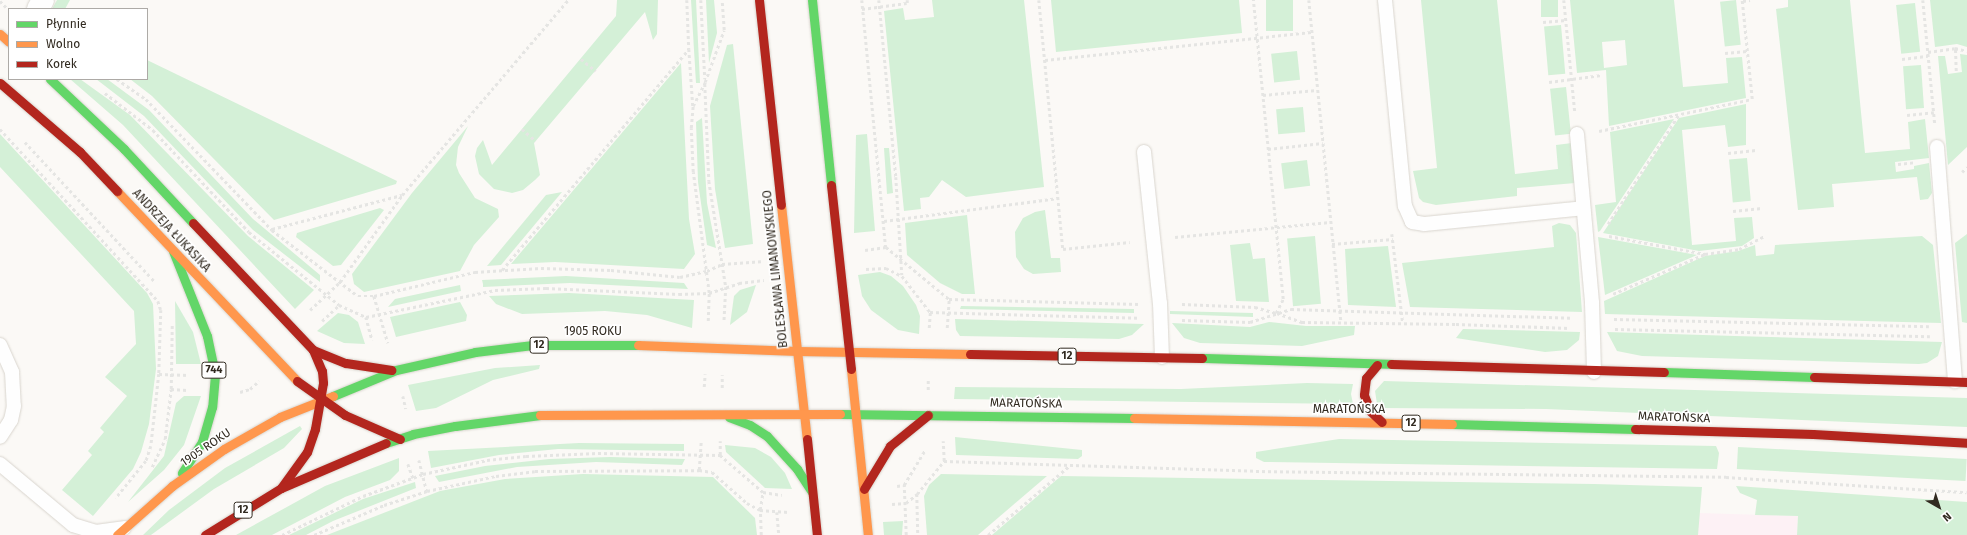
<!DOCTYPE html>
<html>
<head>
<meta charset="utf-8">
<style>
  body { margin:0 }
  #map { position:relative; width:1967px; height:535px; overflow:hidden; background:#fbf9f6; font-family:"Fira Sans",sans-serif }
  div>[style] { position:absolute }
  .industrial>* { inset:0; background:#fdf1f5 }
  .green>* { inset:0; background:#d4f0d7; transform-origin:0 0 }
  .path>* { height:2.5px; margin-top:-1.25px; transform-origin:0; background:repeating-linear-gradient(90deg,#e5e5e3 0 3px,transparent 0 6px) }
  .roads { filter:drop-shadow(0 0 1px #d9d5ce) drop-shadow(0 0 1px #d9d5ce) }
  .lane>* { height:14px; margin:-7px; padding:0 7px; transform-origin:7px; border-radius:7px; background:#fefefe }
  .street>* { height:22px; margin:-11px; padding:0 11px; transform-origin:11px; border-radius:11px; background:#fefefe }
  .fast>* { height:9px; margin:-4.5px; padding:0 4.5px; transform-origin:4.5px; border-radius:4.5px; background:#63d668 }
  .slow>* { height:9px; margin:-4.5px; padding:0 4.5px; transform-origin:4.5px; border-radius:4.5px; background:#ff974d }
  .jam>* { height:9px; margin:-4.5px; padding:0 4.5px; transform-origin:4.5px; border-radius:4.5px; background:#b3261e }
  span { translate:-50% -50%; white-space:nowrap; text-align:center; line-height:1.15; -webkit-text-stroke:3px #fff; paint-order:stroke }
  .shield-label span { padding:1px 3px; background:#fff; border:1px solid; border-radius:3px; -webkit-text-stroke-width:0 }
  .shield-label { font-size:11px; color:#312a20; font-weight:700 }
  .street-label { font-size:12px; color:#312a20 }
  .legend { position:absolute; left:8px; top:8px; width:140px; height:72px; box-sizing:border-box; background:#fff; border:1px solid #adaaa6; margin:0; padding:5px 7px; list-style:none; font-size:12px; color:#312a20 }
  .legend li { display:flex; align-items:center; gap:8px; height:20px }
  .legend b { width:20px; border:1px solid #adaaa6 }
  .north { position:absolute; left:1919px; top:487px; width:40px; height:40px; -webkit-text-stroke:3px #fff; paint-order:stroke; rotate:141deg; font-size:11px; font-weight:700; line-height:16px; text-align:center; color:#312a20 }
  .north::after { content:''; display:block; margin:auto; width:14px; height:18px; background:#312a20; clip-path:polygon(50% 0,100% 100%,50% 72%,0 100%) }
</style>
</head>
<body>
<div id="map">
  <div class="industrial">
    <div style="clip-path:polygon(1699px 513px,1798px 516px,1797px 535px,1698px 535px)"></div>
  </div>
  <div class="green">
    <div style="clip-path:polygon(57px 0,70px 0,65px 9px,52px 9px)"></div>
    <div style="clip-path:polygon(617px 0,658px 0,657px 34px,653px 40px,645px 12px,534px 143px,540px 175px,535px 180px,523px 190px,512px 193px,494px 189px,479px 174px,475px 156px,477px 148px,483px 140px,492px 165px,616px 16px)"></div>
    <div style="clip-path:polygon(691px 0,696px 0,700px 83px,696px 83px)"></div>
    <div style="clip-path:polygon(706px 0,714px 0,717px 33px,709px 63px)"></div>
    <div style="clip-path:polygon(932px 0,1024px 0,1044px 187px,966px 197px,942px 180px,929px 197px,920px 198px,921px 209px,904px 211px,884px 11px,903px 8px,905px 20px,934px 17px)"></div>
    <div style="clip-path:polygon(1051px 0,1239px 0,1242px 33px,1056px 52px)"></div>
    <div style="left:1266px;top:0;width:27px;height:31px"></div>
    <div style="clip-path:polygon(1421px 0,1497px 0,1515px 174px,1558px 169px,1556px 145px,1572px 143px,1575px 183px,1517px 188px,1517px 196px,1436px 205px,1423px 202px,1419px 198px,1413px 171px,1437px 168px)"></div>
    <div style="left:1541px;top:0;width:17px;height:17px"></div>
    <div style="clip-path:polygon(evenodd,1570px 0,1674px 0,1683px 87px,1728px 83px,1726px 58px,1742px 57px,1746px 98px,1609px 126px,1606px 70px,1577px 73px,1570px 0,1625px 40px,1627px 65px,1604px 68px,1602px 42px,1625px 40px)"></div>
    <div style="left:1736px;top:0;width:45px;height:16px;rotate:84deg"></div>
    <div style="clip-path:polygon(1788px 0,1850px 0,1865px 153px,1910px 149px,1908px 122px,1925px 119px,1929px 158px,1895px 162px,1896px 172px,1914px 169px,1914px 166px,1929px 163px,1932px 193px,1928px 199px,1920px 200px,1917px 177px,1832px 184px,1834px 207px,1798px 210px,1776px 9px,1788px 7px)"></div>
    <div style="clip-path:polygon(1930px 0,1967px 0,1967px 47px,1957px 44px,1935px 47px)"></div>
    <div style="left:1915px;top:3px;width:49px;height:19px;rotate:84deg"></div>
    <div style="left:1561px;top:25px;width:49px;height:17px;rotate:85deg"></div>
    <div style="clip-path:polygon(733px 44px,753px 244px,725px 248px,715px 189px,710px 106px,727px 45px)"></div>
    <div style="left:1297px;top:51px;width:29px;height:26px;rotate:84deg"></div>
    <div style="clip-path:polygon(1960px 54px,1967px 55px,1967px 147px,1948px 165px,1938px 56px,1945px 56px,1948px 74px,1962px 72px)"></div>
    <div style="clip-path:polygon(147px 60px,397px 181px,396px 184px,274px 220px,152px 96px,130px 79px,147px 79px)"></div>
    <div style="clip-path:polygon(681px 63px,689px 219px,695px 254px,684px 269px,555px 262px,511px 264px)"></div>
    <div style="left:1921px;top:65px;width:43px;height:18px;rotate:86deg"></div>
    <div style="clip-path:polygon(70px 79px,80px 79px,130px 115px,248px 236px,314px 290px,295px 309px,123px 125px)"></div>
    <div style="clip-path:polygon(96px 79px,107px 79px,149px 110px,253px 219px,320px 275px,320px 282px,253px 230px,144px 116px)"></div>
    <div style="left:1566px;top:87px;width:47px;height:16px;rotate:84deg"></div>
    <div style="clip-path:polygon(1746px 104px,1746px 145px,1728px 147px,1725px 125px,1682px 130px,1692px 245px,1736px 241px,1734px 218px,1752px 217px,1754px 238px,1742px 246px,1699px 251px,1603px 233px,1679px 118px)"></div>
    <div style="left:1303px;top:107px;width:25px;height:27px;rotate:85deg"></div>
    <div style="clip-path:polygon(702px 118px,707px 203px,716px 248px,707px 245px,698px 182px,696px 122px)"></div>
    <div style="clip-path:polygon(1674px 119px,1600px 231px,1598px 232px,1595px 205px,1616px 202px,1610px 132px)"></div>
    <div style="clip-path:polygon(468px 126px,458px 147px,456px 165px,459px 173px,475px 198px,498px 209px,499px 217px,474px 245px,460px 271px,364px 292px,354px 284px,352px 274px,412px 193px)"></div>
    <div style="clip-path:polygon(0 134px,147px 293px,153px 304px,156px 369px,149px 424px,141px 452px,133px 469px,93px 516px,62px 490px,92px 455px,88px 451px,104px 432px,100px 428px,127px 396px,105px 377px,136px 344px,134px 311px,0 167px)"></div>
    <div style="clip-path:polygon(867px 134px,875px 231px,854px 233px,856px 135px)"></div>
    <div style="clip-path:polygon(884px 148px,889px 148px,893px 193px,887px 194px)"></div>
    <div style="left:1747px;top:158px;width:43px;height:18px;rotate:85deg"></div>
    <div style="left:1307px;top:160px;width:26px;height:26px;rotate:83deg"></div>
    <div style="clip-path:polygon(562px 192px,501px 265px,487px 266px,546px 195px)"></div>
    <div style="clip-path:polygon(380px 208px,384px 210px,341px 265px,333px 266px,296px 237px,297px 233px)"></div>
    <div style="clip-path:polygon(1045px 210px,1051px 258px,1060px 258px,1061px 272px,1033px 274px,1024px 269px,1016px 257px,1015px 232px,1023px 218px,1035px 212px)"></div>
    <div style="clip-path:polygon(967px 215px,975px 294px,962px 294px,940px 283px,907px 255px,905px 223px)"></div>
    <div style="clip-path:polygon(1559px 223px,1570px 225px,1576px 233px,1582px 312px,1410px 307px,1402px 263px,1554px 247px,1552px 226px)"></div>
    <div style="clip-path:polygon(1967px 234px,1967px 323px,1962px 322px,1955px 243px)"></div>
    <div style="left:1315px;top:236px;width:68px;height:28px;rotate:85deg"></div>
    <div style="clip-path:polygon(1922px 236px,1933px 245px,1941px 323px,1605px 314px,1604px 301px,1705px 256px,1738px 251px,1755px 245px,1756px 256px,1774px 254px,1775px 245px)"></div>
    <div style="clip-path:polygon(1598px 237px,1697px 255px,1605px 295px)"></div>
    <div style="clip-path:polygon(1250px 243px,1253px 259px,1265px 258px,1269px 302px,1236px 301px,1230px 245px)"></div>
    <div style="clip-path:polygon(1388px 246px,1396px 307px,1348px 305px,1345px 249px)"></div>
    <div style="clip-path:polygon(880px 272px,891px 276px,903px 286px,916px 305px,920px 316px,919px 334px,898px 330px,871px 310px,862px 296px,858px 275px)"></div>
    <div style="clip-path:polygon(566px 276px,684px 283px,688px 289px,570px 283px,483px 287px,483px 284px,482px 280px)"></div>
    <div style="clip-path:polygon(460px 285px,461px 291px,388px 307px,395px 299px)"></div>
    <div style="clip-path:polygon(756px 285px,747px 312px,730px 325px,734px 296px,740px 290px)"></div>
    <div style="clip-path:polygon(569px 293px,694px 300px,692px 328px,647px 315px,605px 311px,522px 314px,496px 304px,489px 296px)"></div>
    <div style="clip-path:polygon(175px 301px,193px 332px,201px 364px,176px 364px)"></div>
    <div style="clip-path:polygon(460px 302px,467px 315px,466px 321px,396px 337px,390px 317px)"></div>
    <div style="clip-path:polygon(961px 306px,1134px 309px,1134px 313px,960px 309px)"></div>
    <div style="clip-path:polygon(1170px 311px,1253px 313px,1253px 317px,1170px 314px)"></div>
    <div style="clip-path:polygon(338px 313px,349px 315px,358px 322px,365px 344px,344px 343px,317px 331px)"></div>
    <div style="clip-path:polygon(955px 319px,1144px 324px,1132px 335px,1119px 339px,960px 336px,956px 330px)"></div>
    <div style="clip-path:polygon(1269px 322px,1306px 326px,1355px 326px,1354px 335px,1302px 346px,1200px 343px,1184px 338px,1172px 323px,1250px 327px)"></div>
    <div style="clip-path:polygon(1463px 329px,1580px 332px,1579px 340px,1567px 350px,1545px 352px,1456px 338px)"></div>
    <div style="clip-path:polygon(1607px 332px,1735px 336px,1942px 342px,1938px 356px,1927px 363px,1919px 364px,1642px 356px,1617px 351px)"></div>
    <div style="clip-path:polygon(540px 365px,539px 369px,493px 380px,436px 408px,416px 411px,408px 385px,495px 368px)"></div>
    <div style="clip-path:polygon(1384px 381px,1967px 398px,1967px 427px,1546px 409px,1381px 408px,1377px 404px,1375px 391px)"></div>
    <div style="clip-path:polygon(1307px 383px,1353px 384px,1351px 394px,1353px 404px,954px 399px,955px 387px,1181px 389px)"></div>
    <div style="clip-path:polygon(184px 396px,201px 396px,184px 445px,164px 470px,128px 502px,164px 456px,176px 403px)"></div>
    <div style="clip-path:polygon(300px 426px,302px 429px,284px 448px,214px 489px,151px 535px,143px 535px,169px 510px,225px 468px)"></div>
    <div style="clip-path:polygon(955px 437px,1082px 450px,1082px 456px,1078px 459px,956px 455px)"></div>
    <div style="clip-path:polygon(1339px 439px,1716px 446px,1719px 453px,1717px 469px,1264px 462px,1256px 458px,1256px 452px)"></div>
    <div style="clip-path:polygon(579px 443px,684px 444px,684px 451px,558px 449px,499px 455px,431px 468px,428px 451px)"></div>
    <div style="clip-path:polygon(725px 445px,755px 448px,771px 457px,785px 473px,792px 489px,765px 488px,726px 452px)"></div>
    <div style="left:1738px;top:447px;width:229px;height:22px;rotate:3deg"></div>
    <div style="clip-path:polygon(610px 457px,685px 459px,682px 465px,596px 462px,517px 467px,439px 482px,435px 476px,485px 466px,549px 459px)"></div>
    <div style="clip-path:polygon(399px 458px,399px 471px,390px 480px,345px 497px,272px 535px,236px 535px,325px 486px)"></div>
    <div style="clip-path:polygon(583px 474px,713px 477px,755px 518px,757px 535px,327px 535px,440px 491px,505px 479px)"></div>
    <div style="clip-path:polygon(941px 474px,1047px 476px,978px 535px,927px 535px,924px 496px,929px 485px)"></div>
    <div style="clip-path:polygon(1061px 476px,1594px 484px,1702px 487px,1698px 535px,992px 535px)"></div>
    <div style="clip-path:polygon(415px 482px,416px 488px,333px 521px,306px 535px,289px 535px,363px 499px)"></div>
    <div style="clip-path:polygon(1736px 486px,1967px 502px,1967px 535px,1797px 535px,1798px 516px,1755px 515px,1757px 500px,1740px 493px)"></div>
    <div style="clip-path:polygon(903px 521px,902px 535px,884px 535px,883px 522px)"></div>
  </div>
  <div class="path">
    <div style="left:687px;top:0;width:49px;rotate:87.7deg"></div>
    <div style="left:701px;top:0;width:79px;rotate:87.1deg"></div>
    <div style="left:862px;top:0;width:248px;rotate:84.5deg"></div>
    <div style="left:886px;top:247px;width:82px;rotate:39.5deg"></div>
    <div style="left:949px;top:299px;width:190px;rotate:1.5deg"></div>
    <div style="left:879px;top:0;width:178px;rotate:84.5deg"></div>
    <div style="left:896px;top:177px;width:98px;rotate:86.5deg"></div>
    <div style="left:1039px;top:0;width:250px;rotate:84.5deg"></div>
    <div style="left:1063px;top:249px;width:67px;rotate:-6deg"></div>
    <div style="left:1309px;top:0;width:324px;rotate:84.3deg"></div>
    <div style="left:1564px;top:0;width:114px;rotate:84.4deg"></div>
    <div style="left:1923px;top:0;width:126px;rotate:84.5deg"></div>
    <div style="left:0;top:1px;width:10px;rotate:45deg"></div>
    <div style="left:1743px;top:1px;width:7px;rotate:-8deg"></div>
    <div style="left:862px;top:9px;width:45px;rotate:-7.6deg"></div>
    <div style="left:907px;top:3px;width:3px;rotate:-90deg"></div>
    <div style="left:1543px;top:22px;width:23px;rotate:-5deg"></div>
    <div style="left:1928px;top:52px;width:27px;rotate:-8deg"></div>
    <div style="left:1725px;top:53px;width:22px;rotate:-5deg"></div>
    <div style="left:581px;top:59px;width:19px;rotate:39deg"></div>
    <div style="left:1902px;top:59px;width:26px;rotate:-7deg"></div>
    <div style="left:1045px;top:60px;width:268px;rotate:-6deg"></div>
    <div style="left:1956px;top:71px;width:23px;rotate:-92deg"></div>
    <div style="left:1955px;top:48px;width:12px;rotate:14deg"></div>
    <div style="left:117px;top:79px;width:35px;rotate:35deg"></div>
    <div style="left:146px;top:99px;width:182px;rotate:46.1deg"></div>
    <div style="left:272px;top:230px;width:108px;rotate:37.5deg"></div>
    <div style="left:358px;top:296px;width:16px"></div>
    <div style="left:374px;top:296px;width:104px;rotate:-13.4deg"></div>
    <div style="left:475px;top:272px;width:66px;rotate:-3.5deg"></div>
    <div style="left:541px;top:268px;width:70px;rotate:1.6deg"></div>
    <div style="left:611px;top:270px;width:69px;rotate:5.8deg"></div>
    <div style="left:680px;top:277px;width:28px;rotate:-13deg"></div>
    <div style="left:707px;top:271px;width:17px;rotate:-25deg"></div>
    <div style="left:722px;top:264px;width:39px;rotate:-4deg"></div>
    <div style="left:1549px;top:82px;width:53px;rotate:-7.5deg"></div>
    <div style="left:705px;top:84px;width:97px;rotate:87.6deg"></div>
    <div style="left:709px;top:181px;width:107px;rotate:80.9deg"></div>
    <div style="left:726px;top:287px;width:35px;rotate:93deg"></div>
    <div style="left:105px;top:93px;width:61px;rotate:37.6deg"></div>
    <div style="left:153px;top:130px;width:140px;rotate:46.7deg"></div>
    <div style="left:249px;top:232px;width:116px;rotate:39deg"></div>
    <div style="left:339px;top:305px;width:30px;rotate:24deg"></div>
    <div style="left:366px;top:317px;width:132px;rotate:-11.8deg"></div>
    <div style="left:495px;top:290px;width:51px;rotate:-2.2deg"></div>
    <div style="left:546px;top:288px;width:133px;rotate:2.6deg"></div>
    <div style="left:679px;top:294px;width:30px;rotate:-2deg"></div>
    <div style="left:709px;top:293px;width:32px;rotate:-18deg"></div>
    <div style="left:739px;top:283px;width:25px;rotate:-7deg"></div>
    <div style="left:1263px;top:95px;width:54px;rotate:-5.3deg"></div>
    <div style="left:1907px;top:115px;width:27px;rotate:-6deg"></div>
    <div style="left:0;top:129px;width:234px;rotate:47.4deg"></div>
    <div style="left:158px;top:301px;width:9px;rotate:72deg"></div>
    <div style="left:161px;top:310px;width:64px;rotate:91.8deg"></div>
    <div style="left:159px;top:374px;width:72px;rotate:96.3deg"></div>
    <div style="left:151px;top:446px;width:16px;rotate:108deg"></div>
    <div style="left:146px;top:461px;width:48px;rotate:129deg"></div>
    <div style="left:522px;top:129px;width:18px;rotate:41deg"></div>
    <div style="left:1599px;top:131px;width:156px;rotate:-11.8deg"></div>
    <div style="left:1752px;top:99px;width:100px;rotate:-95.8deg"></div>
    <div style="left:25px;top:142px;width:191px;rotate:47.1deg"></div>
    <div style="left:1268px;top:149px;width:55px;rotate:-6.2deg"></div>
    <div style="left:1728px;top:153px;width:28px;rotate:-6deg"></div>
    <div style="left:1898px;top:164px;width:18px;rotate:-6deg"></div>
    <div style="left:1962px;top:172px;width:7px;rotate:-45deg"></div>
    <div style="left:1733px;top:211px;width:29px;rotate:-6deg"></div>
    <div style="left:884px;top:221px;width:176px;rotate:-7.5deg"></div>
    <div style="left:1608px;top:224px;width:129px;rotate:-57.1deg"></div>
    <div style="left:272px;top:229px;width:134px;rotate:-14.7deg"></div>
    <div style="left:1392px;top:234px;width:90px;rotate:83deg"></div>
    <div style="left:1609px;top:236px;width:98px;rotate:10.6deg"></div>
    <div style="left:1175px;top:237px;width:156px;rotate:-5.5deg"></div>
    <div style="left:1332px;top:244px;width:61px;rotate:-4.7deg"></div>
    <div style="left:865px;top:250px;width:21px;rotate:-8deg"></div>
    <div style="left:866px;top:269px;width:20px;rotate:-3deg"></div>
    <div style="left:886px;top:268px;width:18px;rotate:27deg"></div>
    <div style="left:902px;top:276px;width:46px;rotate:52.1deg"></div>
    <div style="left:930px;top:312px;width:209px;rotate:1.6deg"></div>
    <div style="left:502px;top:270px;width:289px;rotate:-49.8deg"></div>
    <div style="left:689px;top:49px;width:57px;rotate:86deg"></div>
    <div style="left:1613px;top:294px;width:100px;rotate:-23.5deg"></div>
    <div style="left:1705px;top:254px;width:34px;rotate:-8deg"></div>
    <div style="left:1739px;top:249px;width:28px;rotate:-27deg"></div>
    <div style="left:374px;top:296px;width:49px;rotate:73.4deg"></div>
    <div style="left:1182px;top:304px;width:73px;rotate:2.4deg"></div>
    <div style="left:1255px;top:307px;width:22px;rotate:16deg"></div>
    <div style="left:1276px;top:313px;width:16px;rotate:-63deg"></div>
    <div style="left:1283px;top:299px;width:301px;rotate:-95.7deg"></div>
    <div style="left:310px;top:310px;width:41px;rotate:-43deg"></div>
    <div style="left:340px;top:282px;width:107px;rotate:-54.5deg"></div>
    <div style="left:402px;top:195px;width:256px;rotate:-49.6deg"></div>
    <div style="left:1277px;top:313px;width:27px;rotate:20deg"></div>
    <div style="left:1302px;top:322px;width:154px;rotate:0.7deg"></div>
    <div style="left:1456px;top:324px;width:114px;rotate:2deg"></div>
    <div style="left:366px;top:317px;width:24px;rotate:75deg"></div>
    <div style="left:1614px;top:319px;width:315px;rotate:1.3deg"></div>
    <div style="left:1182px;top:320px;width:68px;rotate:1.7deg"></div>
    <div style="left:1250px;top:322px;width:43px;rotate:-17.6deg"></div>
    <div style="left:1291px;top:309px;width:280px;rotate:1.8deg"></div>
    <div style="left:322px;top:321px;width:23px;rotate:-43deg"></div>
    <div style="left:708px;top:321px;width:28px;rotate:-88deg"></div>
    <div style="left:709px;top:293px;width:122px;rotate:-97.5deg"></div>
    <div style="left:693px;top:172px;width:44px;rotate:-92.6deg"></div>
    <div style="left:691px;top:128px;width:22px;rotate:-85deg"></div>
    <div style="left:693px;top:106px;width:27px;rotate:-63deg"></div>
    <div style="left:705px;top:82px;width:55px;rotate:-69.9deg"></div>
    <div style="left:724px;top:30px;width:30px;rotate:-94deg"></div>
    <div style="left:929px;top:328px;width:16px;rotate:-86deg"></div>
    <div style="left:947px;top:328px;width:29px;rotate:-86deg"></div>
    <div style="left:1615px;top:329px;width:315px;rotate:1.3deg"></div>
    <div style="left:159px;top:374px;width:30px;rotate:2deg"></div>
    <div style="left:704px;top:387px;width:13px;rotate:-86deg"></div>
    <div style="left:722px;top:388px;width:13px;rotate:-90deg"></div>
    <div style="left:171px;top:389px;width:66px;rotate:-89.1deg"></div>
    <div style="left:928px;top:390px;width:11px;rotate:-90deg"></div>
    <div style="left:240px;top:392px;width:10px;rotate:-17deg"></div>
    <div style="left:250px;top:389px;width:12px;rotate:-42deg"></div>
    <div style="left:403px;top:396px;width:13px;rotate:77deg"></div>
    <div style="left:720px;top:455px;width:14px;rotate:-90deg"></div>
    <div style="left:419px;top:460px;width:32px;rotate:76deg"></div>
    <div style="left:944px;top:461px;width:312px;rotate:1.8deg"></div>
    <div style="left:1256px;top:471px;width:470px;rotate:0.7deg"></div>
    <div style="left:1726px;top:477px;width:241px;rotate:3.6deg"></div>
    <div style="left:408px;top:464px;width:15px;rotate:70deg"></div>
    <div style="left:152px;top:467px;width:31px;rotate:-65deg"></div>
    <div style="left:165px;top:439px;width:50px;rotate:-83.2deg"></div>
    <div style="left:171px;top:389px;width:16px;rotate:4deg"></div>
    <div style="left:699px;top:470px;width:30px;rotate:-86deg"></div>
    <div style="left:897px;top:486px;width:7px;rotate:-8deg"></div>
    <div style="left:917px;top:494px;width:41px;rotate:88.6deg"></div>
    <div style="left:892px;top:504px;width:14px;rotate:-4deg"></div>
    <div style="left:906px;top:503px;width:14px;rotate:-39deg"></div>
    <div style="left:917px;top:494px;width:43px;rotate:-50.7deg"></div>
    <div style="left:944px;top:461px;width:20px;rotate:-93deg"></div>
    <div style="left:777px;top:512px;width:23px;rotate:85deg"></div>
    <div style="left:282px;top:535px;width:90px;rotate:-25.7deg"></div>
    <div style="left:363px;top:496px;width:64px;rotate:-20.1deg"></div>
    <div style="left:423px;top:474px;width:66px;rotate:-12.3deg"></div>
    <div style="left:487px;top:460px;width:39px;rotate:-6deg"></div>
    <div style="left:526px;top:456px;width:72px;rotate:-2.4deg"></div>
    <div style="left:598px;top:453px;width:122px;rotate:0.9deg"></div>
    <div style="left:720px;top:455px;width:57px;rotate:40.7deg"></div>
    <div style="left:763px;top:492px;width:19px;rotate:9deg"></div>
    <div style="left:314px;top:535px;width:76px;rotate:-23.2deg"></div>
    <div style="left:384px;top:505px;width:45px;rotate:-18deg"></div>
    <div style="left:427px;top:491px;width:71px;rotate:-12.3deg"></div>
    <div style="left:496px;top:476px;width:39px;rotate:-7deg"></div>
    <div style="left:535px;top:471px;width:164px;rotate:-0.3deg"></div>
    <div style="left:699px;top:470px;width:13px;rotate:9deg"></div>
    <div style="left:712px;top:472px;width:47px;rotate:41.5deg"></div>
    <div style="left:747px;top:503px;width:15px;rotate:28deg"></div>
    <div style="left:760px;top:510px;width:29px;rotate:4deg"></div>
    <div style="left:761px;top:535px;width:25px;rotate:-92deg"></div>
    <div style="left:760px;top:510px;width:18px;rotate:-81deg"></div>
    <div style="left:906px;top:535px;width:50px;rotate:-92.3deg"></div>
    <div style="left:904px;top:485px;width:41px;rotate:-59deg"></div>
    <div style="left:988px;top:535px;width:106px;rotate:-40.4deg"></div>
  </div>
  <div class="roads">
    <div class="lane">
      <div style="left:1385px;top:0;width:207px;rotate:84.5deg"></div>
      <div style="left:1405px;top:206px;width:17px;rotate:66deg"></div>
      <div style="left:1412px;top:222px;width:12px;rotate:9deg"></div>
      <div style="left:1424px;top:224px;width:160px;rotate:-5.7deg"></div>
      <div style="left:1577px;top:134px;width:170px;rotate:84.9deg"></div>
      <div style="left:1592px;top:303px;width:69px;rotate:88.3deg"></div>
      <div style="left:1937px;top:147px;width:235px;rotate:85.6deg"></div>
      <div style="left:1144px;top:152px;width:152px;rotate:84deg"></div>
      <div style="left:1160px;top:303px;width:54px;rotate:87.9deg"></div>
      <div style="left:0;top:345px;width:30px;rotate:66deg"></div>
      <div style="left:12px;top:372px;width:34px;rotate:87deg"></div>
      <div style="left:14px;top:406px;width:14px;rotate:102deg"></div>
      <div style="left:11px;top:420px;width:20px;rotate:123deg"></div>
      <div style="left:0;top:464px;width:95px;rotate:39.9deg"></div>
      <div style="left:73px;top:525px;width:24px;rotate:17deg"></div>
      <div style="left:96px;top:532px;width:28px;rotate:-8deg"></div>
    </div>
    <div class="street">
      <div style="left:38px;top:9px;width:10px;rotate:-61deg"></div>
    </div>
    <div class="fast">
      <div style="left:812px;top:0;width:186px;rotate:84.1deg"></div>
      <div style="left:50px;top:79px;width:102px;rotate:43.4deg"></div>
      <div style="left:124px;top:149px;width:101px;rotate:47deg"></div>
      <div style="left:173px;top:251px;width:92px;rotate:68.2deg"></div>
      <div style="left:207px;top:336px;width:40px;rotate:78deg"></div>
      <div style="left:215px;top:375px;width:32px;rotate:95deg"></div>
      <div style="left:212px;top:407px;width:36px;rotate:106deg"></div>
      <div style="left:202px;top:442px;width:37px;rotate:123deg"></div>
      <div style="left:1202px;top:358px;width:189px;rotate:1.8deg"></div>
      <div style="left:1664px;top:372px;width:150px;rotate:1.9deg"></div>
      <div style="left:333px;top:396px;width:68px;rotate:-22.4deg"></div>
      <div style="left:396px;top:370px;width:81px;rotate:-12.8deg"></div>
      <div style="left:475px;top:352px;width:58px;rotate:-6.9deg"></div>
      <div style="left:533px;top:345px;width:105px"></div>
      <div style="left:840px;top:414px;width:294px;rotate:0.8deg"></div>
      <div style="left:729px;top:417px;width:22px;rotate:21deg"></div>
      <div style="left:750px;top:425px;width:20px;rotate:33deg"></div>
      <div style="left:767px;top:436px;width:45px;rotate:47.7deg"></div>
      <div style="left:797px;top:469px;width:27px;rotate:57deg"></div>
      <div style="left:1452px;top:424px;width:183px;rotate:1.6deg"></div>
      <div style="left:386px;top:443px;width:28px;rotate:-18deg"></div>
      <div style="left:413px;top:434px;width:43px;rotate:-10.8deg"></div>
      <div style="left:455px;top:426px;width:86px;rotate:-7.4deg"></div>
    </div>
    <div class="slow">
      <div style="left:0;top:34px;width:12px;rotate:42deg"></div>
      <div style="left:117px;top:191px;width:262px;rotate:46.5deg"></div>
      <div style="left:781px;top:205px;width:235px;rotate:83.7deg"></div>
      <div style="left:638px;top:345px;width:159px;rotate:2.2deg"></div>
      <div style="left:797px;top:351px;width:173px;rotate:1deg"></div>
      <div style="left:851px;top:369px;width:167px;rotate:84.2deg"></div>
      <div style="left:540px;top:415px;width:300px;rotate:-0.2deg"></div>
      <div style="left:1134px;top:418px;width:318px;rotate:1.1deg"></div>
      <div style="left:117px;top:535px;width:74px;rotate:-41.7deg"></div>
      <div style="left:172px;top:486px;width:64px;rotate:-35.4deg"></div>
      <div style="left:224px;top:449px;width:64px;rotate:-29.7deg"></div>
      <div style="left:280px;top:417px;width:57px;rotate:-21.6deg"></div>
    </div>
    <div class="jam">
      <div style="left:759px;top:0;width:206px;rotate:83.9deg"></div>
      <div style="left:0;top:83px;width:106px;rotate:40.8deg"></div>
      <div style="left:80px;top:152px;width:54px;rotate:46.5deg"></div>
      <div style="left:831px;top:185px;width:185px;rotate:83.8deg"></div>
      <div style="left:193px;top:223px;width:175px;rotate:46.6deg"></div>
      <div style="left:313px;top:350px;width:23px;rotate:67deg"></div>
      <div style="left:322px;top:371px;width:12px;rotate:85deg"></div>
      <div style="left:323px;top:383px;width:47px;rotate:99.9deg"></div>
      <div style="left:315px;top:429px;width:24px;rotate:109deg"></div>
      <div style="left:307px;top:452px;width:44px;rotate:125.8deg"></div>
      <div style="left:313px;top:350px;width:35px;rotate:22deg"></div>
      <div style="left:346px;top:363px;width:46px;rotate:8.8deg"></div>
      <div style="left:970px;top:354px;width:232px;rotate:1deg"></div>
      <div style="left:1391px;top:364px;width:273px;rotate:1.7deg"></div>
      <div style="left:1377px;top:365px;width:17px;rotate:130deg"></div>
      <div style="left:1366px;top:378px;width:17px;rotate:97deg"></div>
      <div style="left:1364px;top:395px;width:17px;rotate:69deg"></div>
      <div style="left:1370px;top:411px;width:16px;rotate:43deg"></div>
      <div style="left:1814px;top:377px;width:153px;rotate:1.9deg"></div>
      <div style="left:297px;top:381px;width:59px;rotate:35.3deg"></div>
      <div style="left:345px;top:415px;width:60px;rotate:23.6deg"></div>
      <div style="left:1635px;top:429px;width:178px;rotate:1.6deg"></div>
      <div style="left:1813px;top:434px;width:154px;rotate:3.3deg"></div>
      <div style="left:807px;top:439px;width:97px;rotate:84.1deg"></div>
      <div style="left:864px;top:489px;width:50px;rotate:-58.8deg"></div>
      <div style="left:890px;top:446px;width:49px;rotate:-39.2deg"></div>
      <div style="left:205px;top:535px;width:89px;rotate:-31.7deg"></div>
      <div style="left:281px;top:488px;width:114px;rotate:-23.2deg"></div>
    </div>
  </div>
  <div class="shield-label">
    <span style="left:539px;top:345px">12</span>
    <span style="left:1067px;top:356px">12</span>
    <span style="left:214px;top:370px">744</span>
    <span style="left:1411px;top:423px">12</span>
    <span style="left:243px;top:510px">12</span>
  </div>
  <div class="street-label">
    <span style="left:171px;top:231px;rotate:47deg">ANDRZEJA ŁUKASIKA</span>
    <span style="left:776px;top:269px;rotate:-96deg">BOLESŁAWA LIMANOWSKIEGO</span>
    <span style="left:593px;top:332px">1905 ROKU</span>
    <span style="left:1026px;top:404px;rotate:1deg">MARATOŃSKA</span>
    <span style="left:1349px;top:410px">MARATOŃSKA</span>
    <span style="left:1674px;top:418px;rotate:2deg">MARATOŃSKA</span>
    <span style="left:206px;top:448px;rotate:-34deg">1905 ROKU</span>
  </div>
  <ul class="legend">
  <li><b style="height:5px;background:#63d668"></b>Płynnie</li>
  <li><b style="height:5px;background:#ff974d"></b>Wolno</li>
  <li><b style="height:5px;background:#b3261e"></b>Korek</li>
  </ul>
  <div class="north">N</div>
</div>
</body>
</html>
